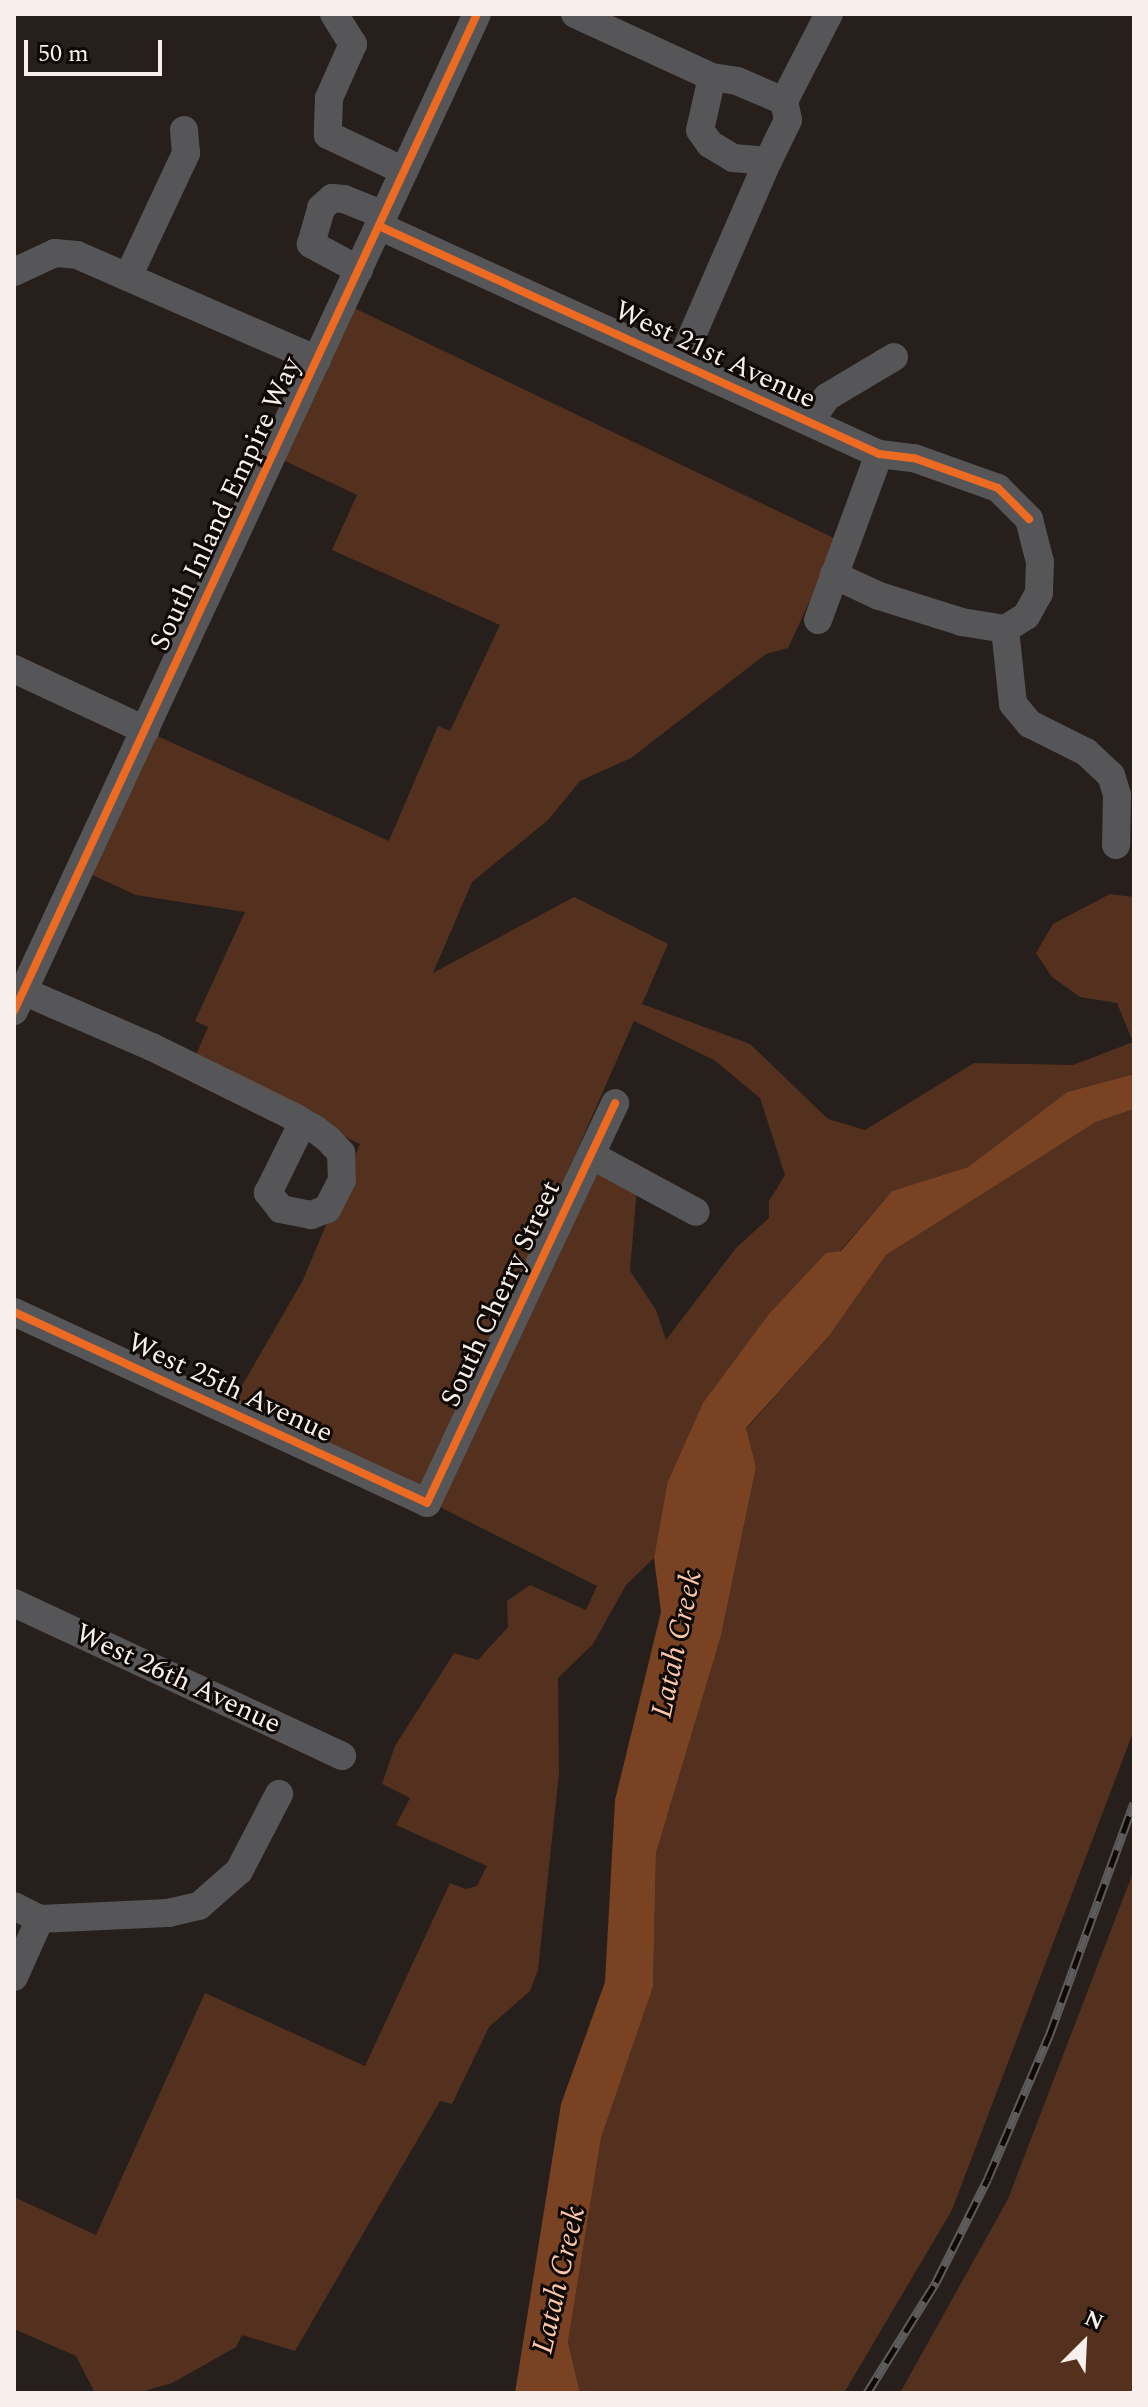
<!DOCTYPE html>
<html>
<head>
<meta charset="utf-8">
<style>
  body { margin:0 }
  #map { position:relative; width:1148px; height:2407px; overflow:hidden; background:#261f1b; font-family:Spectral,serif }
  div>[style] { position:absolute }
  .green>* { inset:0; background:#54311e }
  .water>* { inset:0; background:#794222 }
  .minor>* { height:28px; margin:-14px; padding:0 14px; transform-origin:14px; border-radius:14px; background:#565557 }
  .rail>* { height:9px; margin-top:-4.5px; transform-origin:0; background:repeating-linear-gradient(90deg,#0f0906 0 18px,#5d5b5b 0 36px); box-sizing:border-box; border-block:2px solid #5d5b5b }
  .cycleway>* { height:8px; margin:-4px; padding:0 4px; transform-origin:4px; border-radius:4px; background:#ed6a23 }
  span { translate:-50% -50%; white-space:nowrap; text-align:center; line-height:1.15; -webkit-text-stroke:6px #0f0906; paint-order:stroke }
  .street-label { font-size:28px; color:#f8efea }
  .water-label { font-size:30px; color:#fdc6a8; font-style:italic }
  .frame { position:absolute; inset:0; border:16px solid #f8efea; pointer-events:none }
  .north { position:absolute; left:1044px; top:2303px; width:80px; height:80px; -webkit-text-stroke:6px #0f0906; paint-order:stroke; rotate:24deg; font-size:22px; font-weight:700; line-height:32px; text-align:center; color:#f8efea }
  .north::after { content:''; display:block; margin:auto; width:28px; height:36px; background:#f8efea; clip-path:polygon(50% 0,100% 100%,50% 72%,0 100%) }
  .scale { position:absolute; left:24px; top:40px; width:138px; height:36px; box-sizing:border-box; border:4px solid #f8efea; border-top:0; padding-left:10px; font-size:24px; line-height:28px; white-space:nowrap; color:#f8efea; -webkit-text-stroke:6px #0f0906; paint-order:stroke }
</style>
</head>
<body>
<div id="map">
  <div class="green">
    <div style="clip-path:polygon(354px 308px,838px 540px,788px 648px,766px 654px,631px 758px,580px 781px,548px 820px,472px 882px,433px 973px,574px 897px,668px 944px,642px 1004px,750px 1044px,828px 1119px,865px 1130px,974px 1063px,1073px 1065px,1133px 1042px,1117px 1003px,1080px 997px,1052px 977px,1036px 953px,1053px 924px,1110px 894px,1134px 897px,1134px 1074px,1067px 1092px,968px 1167px,892px 1191px,840px 1251px,667px 1484px,654px 1558px,626px 1585px,593px 1644px,558px 1678px,559px 1773px,538px 1970px,530px 1991px,489px 2027px,452px 2104px,440px 2101px,295px 2351px,242px 2335px,236px 2347px,172px 2383px,137px 2393px,95px 2393px,76px 2356px,14px 2329px,14px 2197px,96px 2235px,205px 1993px,365px 2066px,450px 1883px,466px 1889px,477px 1886px,487px 1866px,396px 1825px,410px 1798px,382px 1784px,395px 1746px,454px 1653px,478px 1660px,508px 1627px,507px 1601px,530px 1585px,586px 1610px,597px 1586px,438px 1506px,594px 1166px,637px 1187px,630px 1271px,656px 1310px,666px 1340px,736px 1248px,769px 1218px,769px 1201px,785px 1175px,760px 1098px,714px 1060px,634px 1021px,435px 1473px,423px 1487px,232px 1403px,303px 1280px,360px 1144px,193px 1062px,208px 1027px,195px 1021px,245px 912px,136px 895px,90px 874px,155px 735px,389px 841px,438px 726px,450px 731px,500px 625px,332px 550px,357px 495px,283px 460px)"></div>
    <div style="clip-path:polygon(1134px 1109px,1134px 1730px,952px 2210px,844px 2393px,580px 2393px,568px 2342px,601px 2138px,653px 1987px,656px 1853px,721px 1636px,756px 1467px,746px 1429px,829px 1336px,886px 1255px,1096px 1122px)"></div>
    <div style="clip-path:polygon(1134px 1870px,1134px 2393px,900px 2393px,1008px 2199px)"></div>
  </div>
  <div class="water">
    <div style="clip-path:polygon(1134px 1074px,1134px 1109px,1096px 1122px,886px 1255px,829px 1336px,746px 1428px,756px 1467px,721px 1636px,656px 1853px,653px 1987px,601px 2138px,568px 2342px,580px 2393px,515px 2393px,561px 2104px,605px 1982px,615px 1800px,661px 1612px,654px 1558px,667px 1484px,703px 1403px,769px 1314px,826px 1253px,841px 1251px,892px 1191px,968px 1167px,1067px 1092px)"></div>
  </div>
  <div class="minor">
    <div style="left:334px;top:14px;width:36px;rotate:58deg"></div>
    <div style="left:353px;top:44px;width:59px;rotate:114deg"></div>
    <div style="left:329px;top:98px;width:37px;rotate:92deg"></div>
    <div style="left:328px;top:135px;width:84px;rotate:25.3deg"></div>
    <div style="left:575px;top:14px;width:151px;rotate:24.7deg"></div>
    <div style="left:712px;top:77px;width:25px;rotate:9deg"></div>
    <div style="left:737px;top:81px;width:51px;rotate:23.1deg"></div>
    <div style="left:784px;top:101px;width:19px;rotate:78deg"></div>
    <div style="left:788px;top:120px;width:46px;rotate:116deg"></div>
    <div style="left:768px;top:161px;width:35px;rotate:-175deg"></div>
    <div style="left:733px;top:158px;width:27px;rotate:-149deg"></div>
    <div style="left:710px;top:144px;width:17px;rotate:-126deg"></div>
    <div style="left:700px;top:130px;width:54px;rotate:-77.2deg"></div>
    <div style="left:784px;top:101px;width:98px;rotate:-62.7deg"></div>
    <div style="left:379px;top:226px;width:550px;rotate:24.51deg"></div>
    <div style="left:879px;top:454px;width:35px;rotate:7deg"></div>
    <div style="left:914px;top:458px;width:89px;rotate:19.7deg"></div>
    <div style="left:998px;top:488px;width:44px;rotate:45deg"></div>
    <div style="left:1029px;top:519px;width:44px;rotate:75.7deg"></div>
    <div style="left:1040px;top:562px;width:31px;rotate:92deg"></div>
    <div style="left:1039px;top:593px;width:26px;rotate:119deg"></div>
    <div style="left:1026px;top:616px;width:25px;rotate:148deg"></div>
    <div style="left:1005px;top:629px;width:44px;rotate:-170.8deg"></div>
    <div style="left:962px;top:622px;width:87px;rotate:-162.6deg"></div>
    <div style="left:879px;top:596px;width:50px;rotate:-155deg"></div>
    <div style="left:359px;top:270px;width:55px;rotate:-151.6deg"></div>
    <div style="left:311px;top:244px;width:37px;rotate:-74deg"></div>
    <div style="left:321px;top:208px;width:15px;rotate:-42deg"></div>
    <div style="left:332px;top:198px;width:12px;rotate:5deg"></div>
    <div style="left:344px;top:199px;width:43px;rotate:21.8deg"></div>
    <div style="left:14px;top:272px;width:45px;rotate:-24.9deg"></div>
    <div style="left:55px;top:253px;width:22px;rotate:5deg"></div>
    <div style="left:77px;top:255px;width:262px;rotate:23.6deg"></div>
    <div style="left:128px;top:277px;width:137px;rotate:-64.9deg"></div>
    <div style="left:186px;top:153px;width:23px;rotate:-95deg"></div>
    <div style="left:680px;top:363px;width:220px;rotate:-66.5deg"></div>
    <div style="left:810px;top:422px;width:30px;rotate:-56deg"></div>
    <div style="left:827px;top:397px;width:78px;rotate:-30.8deg"></div>
    <div style="left:818px;top:620px;width:177px;rotate:-69.8deg"></div>
    <div style="left:1005px;top:629px;width:75px;rotate:83.9deg"></div>
    <div style="left:1013px;top:704px;width:26px;rotate:50deg"></div>
    <div style="left:1030px;top:724px;width:63px;rotate:26.6deg"></div>
    <div style="left:1086px;top:752px;width:34px;rotate:43deg"></div>
    <div style="left:1111px;top:775px;width:21px;rotate:73deg"></div>
    <div style="left:1117px;top:795px;width:50px;rotate:91.1deg"></div>
    <div style="left:14px;top:669px;width:145px;rotate:25deg"></div>
    <div style="left:23px;top:991px;width:141px;rotate:23.5deg"></div>
    <div style="left:152px;top:1047px;width:161px;rotate:26.2deg"></div>
    <div style="left:296px;top:1118px;width:22px;rotate:30deg"></div>
    <div style="left:315px;top:1129px;width:18px;rotate:38deg"></div>
    <div style="left:329px;top:1140px;width:18px;rotate:47deg"></div>
    <div style="left:341px;top:1153px;width:27px;rotate:88deg"></div>
    <div style="left:342px;top:1180px;width:33px;rotate:117deg"></div>
    <div style="left:327px;top:1209px;width:17px;rotate:159deg"></div>
    <div style="left:311px;top:1215px;width:31px;rotate:-169deg"></div>
    <div style="left:281px;top:1209px;width:21px;rotate:-129deg"></div>
    <div style="left:268px;top:1193px;width:79px;rotate:-63.8deg"></div>
    <div style="left:14px;top:1011px;width:1099px;rotate:-65.09deg"></div>
    <div style="left:591px;top:1155px;width:119px;rotate:28.5deg"></div>
    <div style="left:14px;top:1312px;width:455px;rotate:24.8deg"></div>
    <div style="left:427px;top:1503px;width:442px;rotate:-64.8deg"></div>
    <div style="left:14px;top:1603px;width:362px;rotate:25deg"></div>
    <div style="left:14px;top:1906px;width:29px;rotate:27deg"></div>
    <div style="left:40px;top:1919px;width:128px;rotate:-2.7deg"></div>
    <div style="left:168px;top:1913px;width:32px;rotate:-13deg"></div>
    <div style="left:199px;top:1906px;width:53px;rotate:-41.2deg"></div>
    <div style="left:239px;top:1871px;width:87px;rotate:-62.5deg"></div>
    <div style="left:14px;top:1977px;width:64px;rotate:-65.9deg"></div>
  </div>
  <div class="rail">
    <div style="left:867px;top:2393px;width:131px;rotate:-58.1deg"></div>
    <div style="left:936px;top:2282px;width:116px;rotate:-63.4deg"></div>
    <div style="left:988px;top:2178px;width:155px;rotate:-66.8deg"></div>
    <div style="left:1049px;top:2036px;width:248px;rotate:-70deg"></div>
  </div>
  <div class="cycleway">
    <div style="left:379px;top:226px;width:550px;rotate:24.51deg"></div>
    <div style="left:879px;top:454px;width:35px;rotate:7deg"></div>
    <div style="left:914px;top:458px;width:89px;rotate:19.7deg"></div>
    <div style="left:998px;top:488px;width:44px;rotate:45deg"></div>
    <div style="left:14px;top:1011px;width:1099px;rotate:-65.09deg"></div>
    <div style="left:14px;top:1312px;width:455px;rotate:24.8deg"></div>
    <div style="left:427px;top:1503px;width:442px;rotate:-64.8deg"></div>
  </div>
  <div class="street-label">
    <span style="left:715px;top:355px;rotate:25deg">West 21st Avenue</span>
    <span style="left:226px;top:504px;rotate:-65deg">South Inland Empire Way</span>
    <span style="left:501px;top:1294px;rotate:-65deg">South Cherry Street</span>
    <span style="left:230px;top:1388px;rotate:25deg">West 25th Avenue</span>
    <span style="left:178px;top:1679px;rotate:25deg">West 26th Avenue</span>
  </div>
  <div class="water-label">
    <span style="left:677px;top:1644px;rotate:-78deg">Latah Creek</span>
    <span style="left:559px;top:2280px;rotate:-77deg">Latah Creek</span>
  </div>
  <div class="frame"></div>
  <div class="north">N</div>
  <div class="scale">50 m</div>
</div>
</body>
</html>
